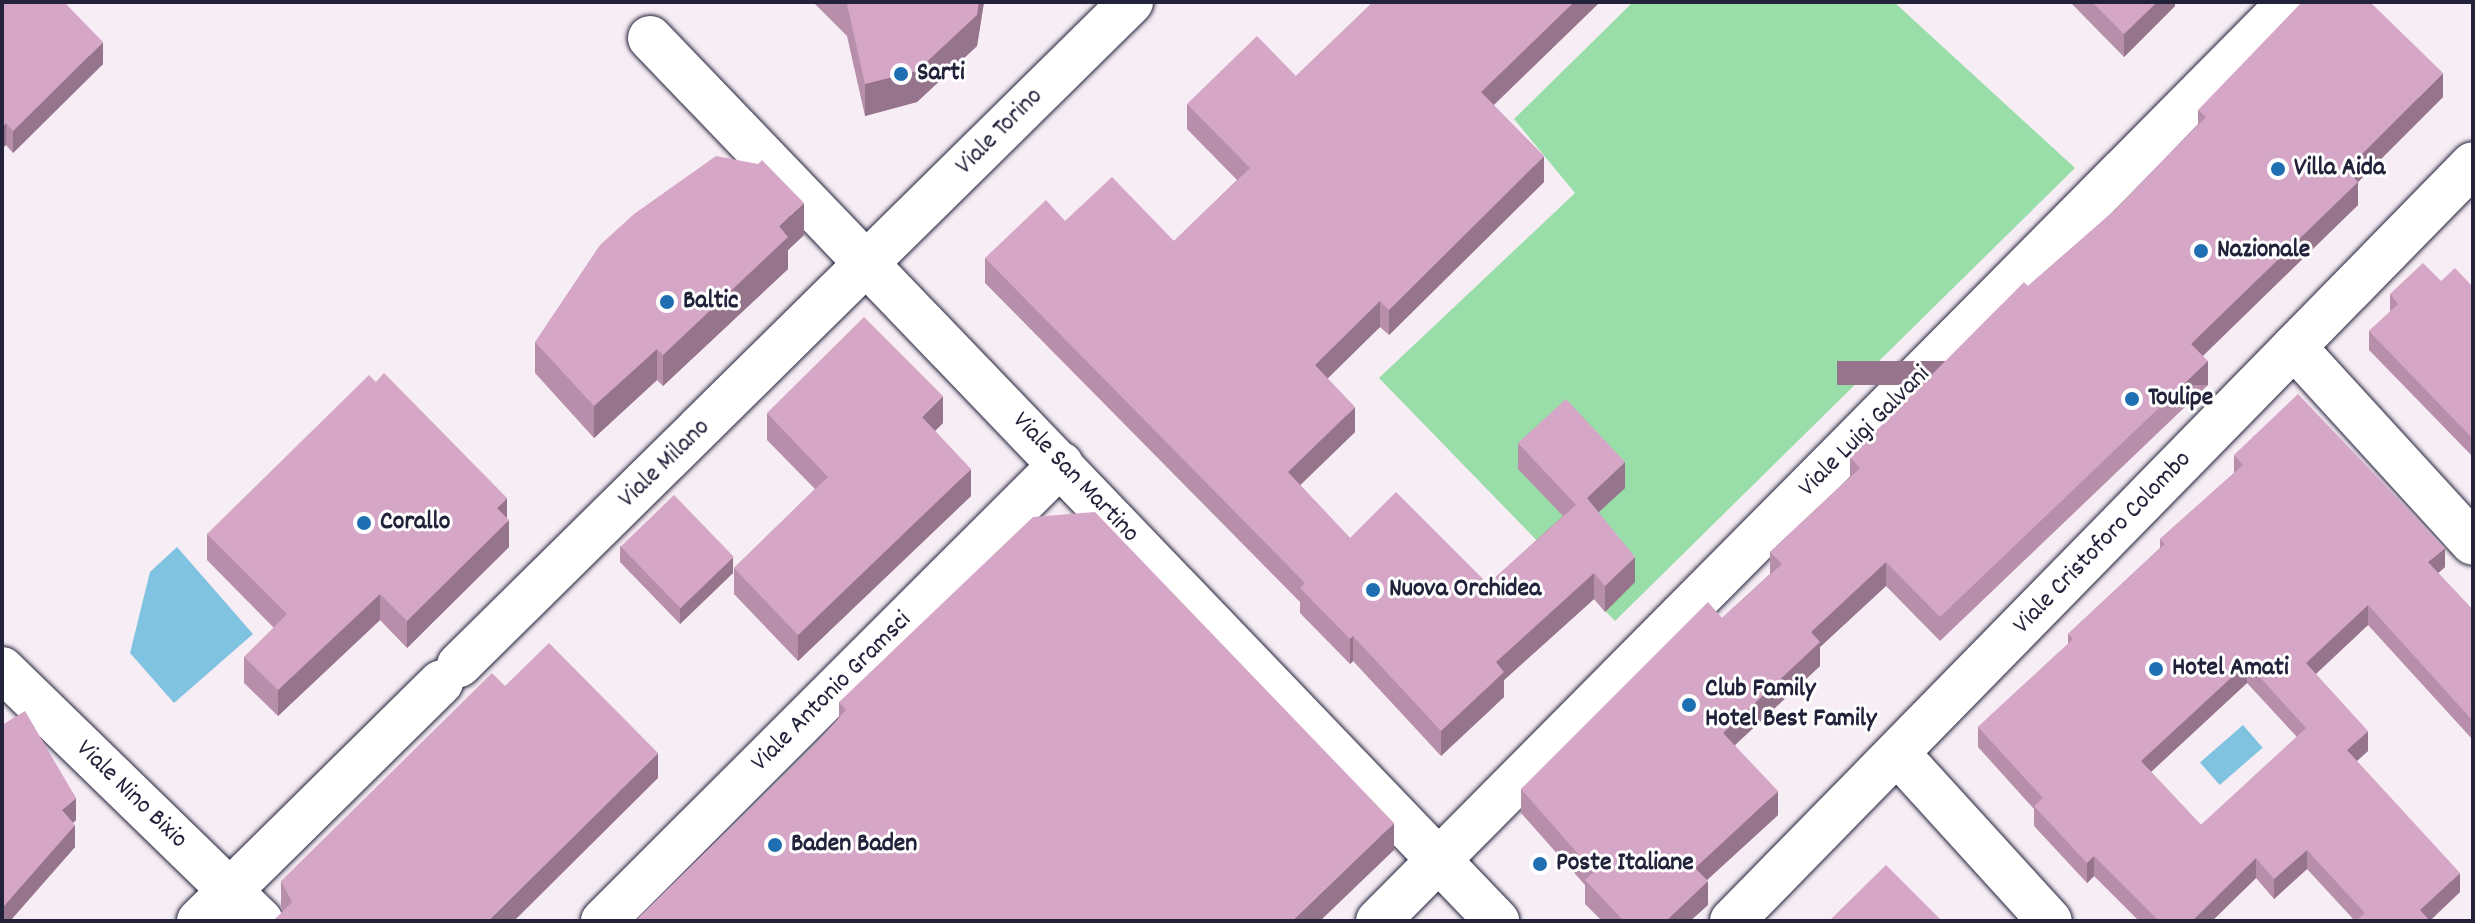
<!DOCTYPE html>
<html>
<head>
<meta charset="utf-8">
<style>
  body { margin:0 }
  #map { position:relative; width:2475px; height:923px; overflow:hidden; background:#f7edf4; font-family:Dekko,sans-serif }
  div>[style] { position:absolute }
  .green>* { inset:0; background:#99dda9 }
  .water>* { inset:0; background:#80c3e1; transform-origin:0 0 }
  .roads { filter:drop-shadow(0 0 2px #22223b) drop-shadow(0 0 2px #22223b) }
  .minor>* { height:44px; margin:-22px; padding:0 22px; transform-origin:22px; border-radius:22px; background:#fff }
  .wall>* { inset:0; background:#b88faa }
  .shaded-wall>* { inset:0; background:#96748b; transform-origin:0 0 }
  .building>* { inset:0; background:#d6a6c6; transform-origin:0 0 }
  .dots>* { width:22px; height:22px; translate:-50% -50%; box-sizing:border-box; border:4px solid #fff; border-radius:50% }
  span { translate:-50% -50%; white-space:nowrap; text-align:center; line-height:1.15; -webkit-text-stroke:6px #fff; paint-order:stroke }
  .poi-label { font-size:26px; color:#22223b; font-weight:700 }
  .left { translate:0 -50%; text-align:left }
  .street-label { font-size:26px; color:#22223b }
  .frame { position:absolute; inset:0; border:4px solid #22223b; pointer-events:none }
</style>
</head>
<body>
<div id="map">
  <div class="green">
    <div style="clip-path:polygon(1633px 2px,1894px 2px,2075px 168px,1615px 621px,1379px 378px,1575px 193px,1514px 119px)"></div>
  </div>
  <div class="water">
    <div style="clip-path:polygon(177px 547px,253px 634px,174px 703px,130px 653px,150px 572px)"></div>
    <div style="left:2243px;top:725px;width:30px;height:57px;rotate:49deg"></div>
  </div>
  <div class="roads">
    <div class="minor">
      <div style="left:650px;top:38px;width:1224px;rotate:46.19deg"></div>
      <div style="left:2294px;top:347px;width:265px;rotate:47.6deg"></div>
      <div style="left:459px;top:665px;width:944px;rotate:-44.61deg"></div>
      <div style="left:2px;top:669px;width:361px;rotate:44.2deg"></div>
      <div style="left:1897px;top:753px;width:227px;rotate:47.7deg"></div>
      <div style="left:199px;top:921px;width:340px;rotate:-44.6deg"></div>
      <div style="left:603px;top:921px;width:647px;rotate:-44.94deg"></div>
      <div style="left:1378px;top:921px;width:1295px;rotate:-45.22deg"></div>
      <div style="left:1732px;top:921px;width:1059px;rotate:-45.61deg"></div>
    </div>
  </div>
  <div class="wall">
    <div style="clip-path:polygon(813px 2px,984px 2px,977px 46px,917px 102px,865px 116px,847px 36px)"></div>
    <div style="clip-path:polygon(1373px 2px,1600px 2px,1494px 105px,1544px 182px,1389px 335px,1380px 327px,1327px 378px,1355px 432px,1300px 485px,1350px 538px,1488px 584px,1563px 516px,1518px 469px,1518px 443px,1625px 488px,1598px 512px,1635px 582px,1605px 612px,1594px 599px,1504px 680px,1504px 697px,1441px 756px,1353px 661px,1350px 664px,1300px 613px,1300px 602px,985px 283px,985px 258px,1065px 221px,1174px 241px,1237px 180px,1187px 129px,1187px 104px,1296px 76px)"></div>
    <div style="clip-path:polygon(2070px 2px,2175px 2px,2175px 6px,2124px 57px)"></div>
    <div style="clip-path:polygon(2px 5px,103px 64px,13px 153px,6px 145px)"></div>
    <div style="clip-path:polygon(2443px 97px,2358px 182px,2358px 205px,2203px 356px,2208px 385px,1940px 641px,1886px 586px,1820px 647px,1820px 666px,1735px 745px,1778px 815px,1707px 880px,1708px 905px,1690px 921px,1602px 921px,1585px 904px,1585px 885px,1521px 813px,1521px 789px,1722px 618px,1770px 574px,1770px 552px,1850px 477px,1850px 457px,2028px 286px,2115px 210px,2198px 124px,2198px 110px)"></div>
    <div style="clip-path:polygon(804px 235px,788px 250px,788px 269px,663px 386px,657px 380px,594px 438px,535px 373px,535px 342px)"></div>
    <div style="clip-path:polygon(2441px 281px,2473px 287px,2473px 457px,2369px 350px,2369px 331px,2390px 312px,2390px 294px)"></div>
    <div style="clip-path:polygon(767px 413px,943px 423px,935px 431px,971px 496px,798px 661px,734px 594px,734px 568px,815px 489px,767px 440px)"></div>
    <div style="clip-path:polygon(evenodd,2234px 455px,2445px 567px,2438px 573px,2473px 610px,2473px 740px,2368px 625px,2316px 674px,2368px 751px,2356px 761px,2460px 892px,2430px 921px,2355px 921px,2307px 869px,2274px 899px,2256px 878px,2212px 921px,2139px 921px,2094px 876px,2087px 883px,2034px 826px,2034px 809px,1978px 747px,1978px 727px,2068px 644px,2068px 634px,2160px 548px,2160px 539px,2234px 473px,2234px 455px,2247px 683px,2297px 737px,2201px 825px,2151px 772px,2247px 683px)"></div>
    <div style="clip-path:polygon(507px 518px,509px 547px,407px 648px,380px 620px,278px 716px,244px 683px,244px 657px,274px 628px,207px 560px,207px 534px)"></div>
    <div style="clip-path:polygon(620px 546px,733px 573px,680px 624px,620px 562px)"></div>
    <div style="clip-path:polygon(839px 702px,1394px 850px,813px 747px,839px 718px)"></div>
    <div style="clip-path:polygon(2px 725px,76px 820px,73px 823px,75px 847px,10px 921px,2px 921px)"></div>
    <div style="clip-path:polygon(658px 778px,283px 911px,281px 907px,281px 881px)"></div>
  </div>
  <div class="shaded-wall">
    <div style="clip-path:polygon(979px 2px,984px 2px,977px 46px,917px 102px,865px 116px,865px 84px)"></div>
    <div style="clip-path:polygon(1574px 2px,1600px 2px,1481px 117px,1481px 92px)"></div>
    <div style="clip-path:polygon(2157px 2px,2175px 2px,2175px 6px,2124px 57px,2124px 34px)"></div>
    <div style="clip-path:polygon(103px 42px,103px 64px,13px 153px,13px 131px)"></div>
    <div style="clip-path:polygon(2443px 73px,2443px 97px,2350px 190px,2358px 182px,2358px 205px,2191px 367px,2191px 344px,2346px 170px)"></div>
    <div style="clip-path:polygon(6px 123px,6px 145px,2px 149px,2px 127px)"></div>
    <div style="clip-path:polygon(1544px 156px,1544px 182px,1389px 335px,1389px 310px)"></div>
    <div style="clip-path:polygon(804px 203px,804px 235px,788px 250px,788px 269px,663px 386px,663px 355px,779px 226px)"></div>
    <div style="clip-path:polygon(1380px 301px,1380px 327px,1315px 391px,1315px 365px)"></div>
    <div style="clip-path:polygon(657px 349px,657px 380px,594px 438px,594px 406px)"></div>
    <div style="left:2208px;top:361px;width:24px;height:371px;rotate:90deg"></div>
    <div style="clip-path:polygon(943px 396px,943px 423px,922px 444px,922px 417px)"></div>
    <div style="clip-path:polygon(1355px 407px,1355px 432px,1288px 497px,1288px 472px)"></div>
    <div style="clip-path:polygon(1625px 462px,1625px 488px,1587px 523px,1587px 498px)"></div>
    <div style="clip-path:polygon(971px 469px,971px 496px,798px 661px,798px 635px)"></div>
    <div style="clip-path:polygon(507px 498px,507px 522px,509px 520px,509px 547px,407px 648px,407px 621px,497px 508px)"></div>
    <div style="clip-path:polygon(2445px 548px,2445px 567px,2428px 582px,2428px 562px)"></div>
    <div style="clip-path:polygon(733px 557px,733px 573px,680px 624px,680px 608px)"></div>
    <div style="clip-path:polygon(1635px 557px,1635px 582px,1605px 612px,1605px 586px)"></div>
    <div style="clip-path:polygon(1886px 562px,1886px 586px,1820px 647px,1820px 666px,1723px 756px,1723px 733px,1811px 632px)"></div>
    <div style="clip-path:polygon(1594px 573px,1594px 599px,1504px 680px,1504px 697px,1441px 756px,1441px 731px,1496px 662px)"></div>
    <div style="clip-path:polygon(380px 594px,380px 620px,278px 716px,278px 690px)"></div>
    <div style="clip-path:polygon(2368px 605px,2368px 625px,2306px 683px,2306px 663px)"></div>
    <div style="clip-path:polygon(1353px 636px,1353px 661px,1350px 664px,1350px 639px)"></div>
    <div style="clip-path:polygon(2247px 663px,2247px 683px,2141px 781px,2141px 761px)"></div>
    <div style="clip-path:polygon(2368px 731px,2368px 751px,2347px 770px,2347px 750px)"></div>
    <div style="clip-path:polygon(658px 753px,658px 778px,514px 921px,488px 921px)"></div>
    <div style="clip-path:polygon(1778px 791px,1778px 815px,1695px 891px,1695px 868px)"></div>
    <div style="clip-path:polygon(76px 798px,76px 820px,62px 832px,62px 810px)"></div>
    <div style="clip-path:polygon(1394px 823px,1394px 850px,1320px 921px,1292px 921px)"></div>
    <div style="clip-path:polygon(75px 825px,75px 847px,10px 921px,4px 921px,4px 906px)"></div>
    <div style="clip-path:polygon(2307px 850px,2307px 869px,2274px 899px,2274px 879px)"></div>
    <div style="clip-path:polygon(2094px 856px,2094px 876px,2087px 883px,2087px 863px)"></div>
    <div style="clip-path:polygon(2256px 858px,2256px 878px,2212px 921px,2192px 921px)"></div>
    <div style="clip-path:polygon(2460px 873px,2460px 892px,2429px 921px,2420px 910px)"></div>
    <div style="clip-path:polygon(1708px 881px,1708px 905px,1690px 921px,1666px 921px)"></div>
  </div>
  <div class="building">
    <div style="clip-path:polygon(5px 2px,64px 2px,103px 42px,13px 131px,6px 123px,2px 127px,2px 5px)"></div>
    <div style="clip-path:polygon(845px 2px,979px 2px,977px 15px,917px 71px,865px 84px,847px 4px)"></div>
    <div style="clip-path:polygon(1373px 2px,1574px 2px,1481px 92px,1544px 156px,1389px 310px,1380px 301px,1315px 365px,1355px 407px,1288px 472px,1350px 538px,1396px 492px,1488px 584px,1576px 505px,1518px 443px,1566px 399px,1625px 462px,1587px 498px,1635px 557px,1605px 586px,1594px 573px,1496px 662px,1504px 672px,1441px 731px,1353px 636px,1350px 639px,1300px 588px,1305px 583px,985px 258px,1046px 200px,1065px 221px,1112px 177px,1174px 241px,1250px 168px,1187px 104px,1257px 36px,1296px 76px)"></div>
    <div style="clip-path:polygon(2092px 2px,2157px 2px,2124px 34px)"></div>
    <div style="clip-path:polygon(2302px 2px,2370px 2px,2443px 73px,2346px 170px,2358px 182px,2191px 344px,2208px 361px,1940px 617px,1886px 562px,1811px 632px,1820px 642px,1723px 733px,1778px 791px,1695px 868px,1708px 881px,1666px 921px,1624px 921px,1585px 880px,1594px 872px,1521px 789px,1708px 602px,1722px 618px,1782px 564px,1770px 552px,1860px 468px,1850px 457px,2024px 282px,2028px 286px,2115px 210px,2206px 117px,2198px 110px)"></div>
    <div style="clip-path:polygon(716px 156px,758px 164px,762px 160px,804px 203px,779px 226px,788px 237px,663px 355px,657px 349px,594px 406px,535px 342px,600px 245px,634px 214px)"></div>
    <div style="clip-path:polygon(2423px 263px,2441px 281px,2455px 268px,2473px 287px,2473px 439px,2369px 331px,2398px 304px,2390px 294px)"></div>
    <div style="clip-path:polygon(864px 317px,943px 396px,922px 417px,971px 469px,798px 635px,734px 568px,828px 477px,767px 413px)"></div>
    <div style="clip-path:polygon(384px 373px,507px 498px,497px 508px,509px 520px,407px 621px,380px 594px,278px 690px,244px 657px,287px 614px,207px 534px,369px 375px,376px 382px)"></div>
    <div style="clip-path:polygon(evenodd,2298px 394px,2445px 548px,2428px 562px,2473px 610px,2473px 721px,2368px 605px,2306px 663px,2368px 731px,2347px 750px,2460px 873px,2420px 910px,2430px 921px,2356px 921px,2365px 913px,2307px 850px,2274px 879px,2256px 858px,2192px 921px,2159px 921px,2094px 856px,2087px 863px,2034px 806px,2043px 798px,1978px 727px,2073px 639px,2068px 634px,2165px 544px,2160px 539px,2243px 465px,2234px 455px,2298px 394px,2247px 663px,2306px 728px,2201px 825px,2141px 761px,2247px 663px)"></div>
    <div style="left:674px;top:495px;width:86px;height:74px;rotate:46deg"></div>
    <div style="clip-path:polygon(1095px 512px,1394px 823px,1292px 921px,635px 921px,813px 747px,846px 710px,839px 702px,1033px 517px)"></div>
    <div style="clip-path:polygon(549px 643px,658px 753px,488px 921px,273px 921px,292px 902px,281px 881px,492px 673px,505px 686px)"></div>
    <div style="clip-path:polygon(25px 711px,76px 798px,62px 810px,75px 825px,4px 906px,2px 905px,2px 725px)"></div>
    <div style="clip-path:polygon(1886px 865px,1942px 921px,1829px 921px)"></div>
  </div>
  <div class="dots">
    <div style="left:901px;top:74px;background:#1f6fb2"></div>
    <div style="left:2278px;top:169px;background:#1f6fb2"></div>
    <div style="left:2201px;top:251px;background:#1f6fb2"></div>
    <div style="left:667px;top:302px;background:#1f6fb2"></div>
    <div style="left:2132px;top:399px;background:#1f6fb2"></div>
    <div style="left:364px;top:523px;background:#1f6fb2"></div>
    <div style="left:1373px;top:590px;background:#1f6fb2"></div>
    <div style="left:2156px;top:669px;background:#1f6fb2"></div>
    <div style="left:1689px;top:705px;background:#1f6fb2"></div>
    <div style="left:775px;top:845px;background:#1f6fb2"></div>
    <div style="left:1540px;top:864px;background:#1f6fb2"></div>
  </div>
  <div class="poi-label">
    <span class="left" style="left:917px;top:74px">Sarti</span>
    <span class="left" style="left:2294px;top:169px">Villa Aida</span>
    <span class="left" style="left:2217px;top:251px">Nazionale</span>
    <span class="left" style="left:683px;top:302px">Baltic</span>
    <span class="left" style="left:2148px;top:399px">Toulipe</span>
    <span class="left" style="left:380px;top:523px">Corallo</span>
    <span class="left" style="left:1389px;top:590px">Nuova Orchidea</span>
    <span class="left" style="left:2172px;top:669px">Hotel Amati</span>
    <span class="left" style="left:1705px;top:705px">Club Family<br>Hotel Best Family</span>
    <span class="left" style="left:791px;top:845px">Baden Baden</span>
    <span class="left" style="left:1556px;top:864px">Poste Italiane</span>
  </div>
  <div class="street-label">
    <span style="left:1000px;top:132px;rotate:-45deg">Viale Torino</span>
    <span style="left:1865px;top:432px;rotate:-45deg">Viale Luigi Galvani</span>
    <span style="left:665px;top:464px;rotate:-44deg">Viale Milano</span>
    <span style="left:1075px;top:478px;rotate:46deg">Viale San Martino</span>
    <span style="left:2103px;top:543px;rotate:-46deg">Viale Cristoforo Colombo</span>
    <span style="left:832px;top:692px;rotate:-45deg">Viale Antonio Gramsci</span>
    <span style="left:131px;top:795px;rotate:44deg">Viale Nino Bixio</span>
  </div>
  <div class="frame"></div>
</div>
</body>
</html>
